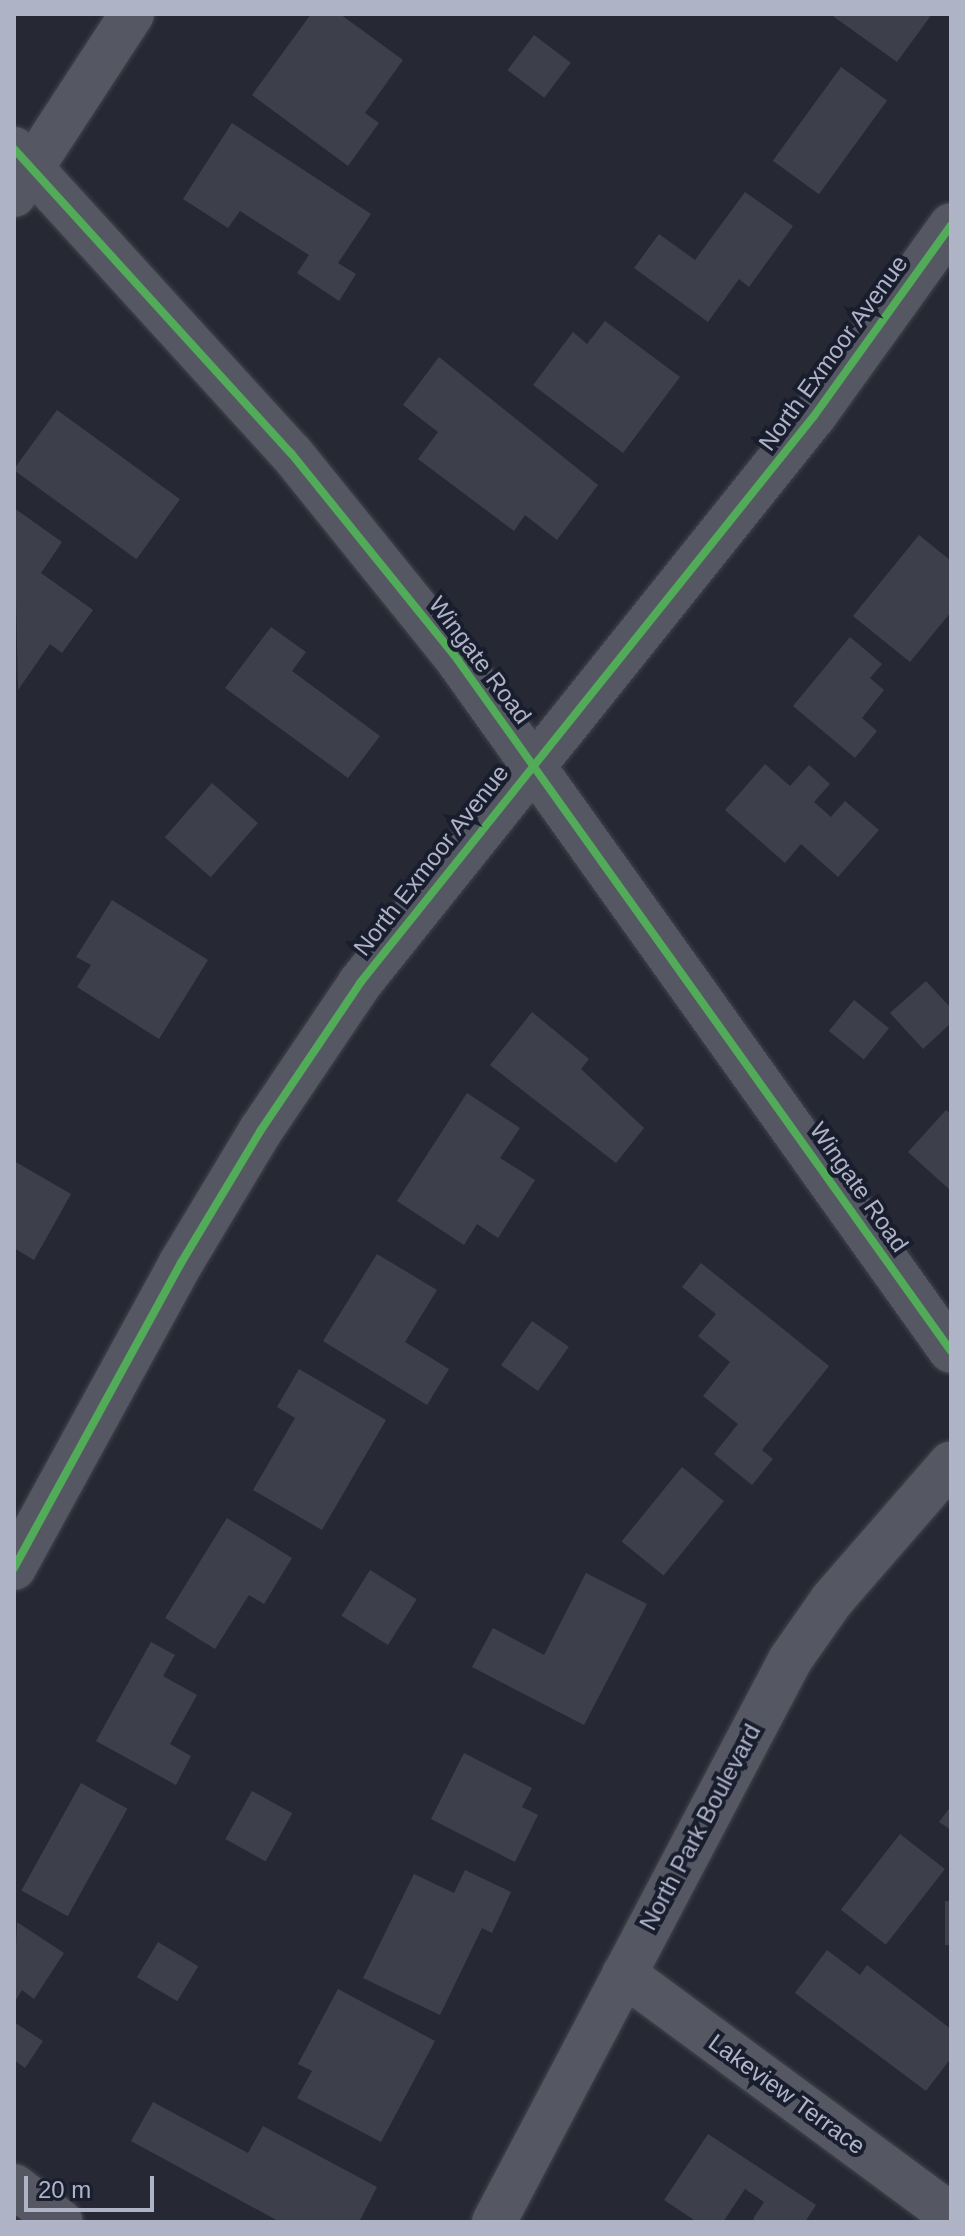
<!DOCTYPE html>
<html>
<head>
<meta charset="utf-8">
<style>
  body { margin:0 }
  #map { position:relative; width:965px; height:2236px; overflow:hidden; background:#262933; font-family:Arial,sans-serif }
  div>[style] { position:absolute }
  .building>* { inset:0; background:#3d404a; transform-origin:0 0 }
  .roads { filter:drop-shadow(0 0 2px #42444c) drop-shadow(0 0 2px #42444c) }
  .minor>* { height:44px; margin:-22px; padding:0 22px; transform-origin:22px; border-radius:22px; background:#555862 }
  .cycleway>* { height:8px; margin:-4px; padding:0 4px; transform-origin:4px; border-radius:4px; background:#51ab58 }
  span { translate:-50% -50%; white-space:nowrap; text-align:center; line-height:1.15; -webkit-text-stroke:8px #191e2e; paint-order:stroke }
  .street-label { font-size:24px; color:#aeb3c6 }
  .frame { position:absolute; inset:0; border:16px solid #aeb3c6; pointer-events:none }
  .scale { position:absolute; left:24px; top:2176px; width:130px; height:36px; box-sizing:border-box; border:4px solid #aeb3c6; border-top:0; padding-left:10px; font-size:24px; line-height:28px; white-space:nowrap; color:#aeb3c6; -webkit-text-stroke:6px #191e2e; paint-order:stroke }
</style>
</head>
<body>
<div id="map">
  <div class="building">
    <div style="clip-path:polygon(311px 14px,340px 14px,403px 60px,365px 113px,379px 123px,348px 166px,252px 95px)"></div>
    <div style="clip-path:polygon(830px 14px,932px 14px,897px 62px)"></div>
    <div style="left:534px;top:35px;width:46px;height:44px;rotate:37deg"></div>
    <div style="left:841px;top:67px;width:57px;height:116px;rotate:36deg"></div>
    <div style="clip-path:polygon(232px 123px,371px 214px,338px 263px,356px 274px,339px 301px,297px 273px,309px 255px,240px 211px,228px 228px,183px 199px)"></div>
    <div style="clip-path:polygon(745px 192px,793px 226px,749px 287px,739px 279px,708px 322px,634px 268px,659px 234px,695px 260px)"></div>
    <div style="clip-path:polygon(605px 321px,680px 377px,623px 453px,533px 385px,573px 332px,587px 344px)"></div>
    <div style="clip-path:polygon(439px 357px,598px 485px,557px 540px,525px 515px,514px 531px,418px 459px,438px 432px,403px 405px)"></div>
    <div style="left:57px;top:410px;width:152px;height:74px;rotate:36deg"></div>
    <div style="clip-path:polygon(14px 508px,62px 542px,41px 573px,93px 610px,62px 653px,50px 644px,18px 690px)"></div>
    <div style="clip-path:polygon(919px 535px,951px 561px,951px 612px,910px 662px,853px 616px)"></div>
    <div style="clip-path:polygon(271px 627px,306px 652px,292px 671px,380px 736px,348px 778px,225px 688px)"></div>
    <div style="clip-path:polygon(850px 637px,882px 664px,870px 678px,884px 690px,862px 718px,877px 731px,855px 758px,793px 706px)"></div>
    <div style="clip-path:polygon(765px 764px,790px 786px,809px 765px,830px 784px,814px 802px,831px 817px,845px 801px,879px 830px,838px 877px,801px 844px,785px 863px,725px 810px)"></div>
    <div style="left:212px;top:783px;width:61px;height:72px;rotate:41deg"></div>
    <div style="clip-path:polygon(112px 900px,208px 960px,159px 1039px,77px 987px,91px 965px,76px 957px)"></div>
    <div style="clip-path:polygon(926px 981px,951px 1008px,951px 1023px,923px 1049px,890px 1013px)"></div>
    <div style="left:854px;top:1000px;width:45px;height:40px;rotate:39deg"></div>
    <div style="clip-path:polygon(532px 1012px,589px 1059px,581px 1069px,644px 1128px,616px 1163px,490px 1065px)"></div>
    <div style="clip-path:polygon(467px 1093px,520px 1128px,500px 1158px,535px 1180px,498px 1238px,477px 1224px,464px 1245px,397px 1201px)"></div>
    <div style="clip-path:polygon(946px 1110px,951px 1114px,951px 1191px,908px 1152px)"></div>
    <div style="clip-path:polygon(14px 1161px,71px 1194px,34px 1260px,14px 1248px)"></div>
    <div style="clip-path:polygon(377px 1254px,437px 1290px,405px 1342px,449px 1369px,427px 1405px,323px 1341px)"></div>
    <div style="clip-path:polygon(701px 1263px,829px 1366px,762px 1450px,773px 1459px,752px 1485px,714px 1454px,738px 1424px,703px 1396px,730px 1362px,698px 1336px,716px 1314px,682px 1287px)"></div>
    <div style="left:532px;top:1321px;width:45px;height:54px;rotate:35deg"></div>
    <div style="clip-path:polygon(299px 1369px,386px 1420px,322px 1530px,253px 1490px,295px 1418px,277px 1407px)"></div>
    <div style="left:682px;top:1467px;width:54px;height:96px;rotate:39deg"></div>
    <div style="clip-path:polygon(227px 1518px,292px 1558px,264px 1604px,249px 1595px,215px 1649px,165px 1618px)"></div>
    <div style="left:370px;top:1570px;width:55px;height:54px;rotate:32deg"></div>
    <div style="clip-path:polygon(586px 1573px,647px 1604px,584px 1725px,472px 1667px,493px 1628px,544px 1655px)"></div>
    <div style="clip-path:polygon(151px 1642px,175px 1655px,163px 1676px,197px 1695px,170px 1744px,191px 1756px,176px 1785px,96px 1741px)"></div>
    <div style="clip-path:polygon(464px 1753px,532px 1788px,522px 1807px,538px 1815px,515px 1862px,431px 1819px)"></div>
    <div style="left:81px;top:1783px;width:53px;height:123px;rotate:29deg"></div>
    <div style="left:252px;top:1791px;width:46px;height:55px;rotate:29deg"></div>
    <div style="clip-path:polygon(951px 1806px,951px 1830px,939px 1822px)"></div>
    <div style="left:900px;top:1834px;width:57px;height:96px;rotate:38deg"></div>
    <div style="clip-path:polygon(465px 1870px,511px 1892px,492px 1933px,482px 1928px,440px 2015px,363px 1978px,414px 1874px,454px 1893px)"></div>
    <div style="left:945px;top:1901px;width:6px;height:44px"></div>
    <div style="clip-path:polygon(17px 1922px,64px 1953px,34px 1999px,22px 1990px,14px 2003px)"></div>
    <div style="left:158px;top:1942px;width:47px;height:41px;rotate:31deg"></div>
    <div style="clip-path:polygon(827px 1950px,860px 1975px,867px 1965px,951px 2029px,951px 2058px,926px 2091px,795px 1993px)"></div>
    <div style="clip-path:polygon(338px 1989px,435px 2041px,381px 2142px,297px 2098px,312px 2071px,298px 2064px)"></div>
    <div style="clip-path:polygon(14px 2022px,43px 2041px,25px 2068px,14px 2060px)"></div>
    <div style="clip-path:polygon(153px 2102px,248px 2153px,263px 2126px,377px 2187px,359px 2222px,280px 2222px,131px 2141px)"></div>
    <div style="clip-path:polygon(708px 2134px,816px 2205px,805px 2222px,758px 2222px,753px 2219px,764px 2202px,745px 2189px,723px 2222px,697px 2222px,664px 2200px)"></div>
  </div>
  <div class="roads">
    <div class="minor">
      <div style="left:14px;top:149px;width:411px;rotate:47.7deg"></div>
      <div style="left:291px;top:453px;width:265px;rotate:51.1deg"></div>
      <div style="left:457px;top:659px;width:850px;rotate:54.48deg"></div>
      <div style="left:14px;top:195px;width:216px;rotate:-56.9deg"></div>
      <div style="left:14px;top:1568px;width:348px;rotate:-61.3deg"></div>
      <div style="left:181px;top:1263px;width:155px;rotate:-59deg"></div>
      <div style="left:261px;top:1130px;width:177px;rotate:-56deg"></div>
      <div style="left:360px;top:983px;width:726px;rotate:-51.32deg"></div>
      <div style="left:814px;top:416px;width:235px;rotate:-54.3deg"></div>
      <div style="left:624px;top:1974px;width:406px;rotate:36.4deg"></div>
      <div style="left:14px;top:2186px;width:59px;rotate:37.5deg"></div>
      <div style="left:494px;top:2222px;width:635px;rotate:-62.22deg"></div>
      <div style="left:790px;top:1660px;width:73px;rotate:-55deg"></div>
      <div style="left:832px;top:1600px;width:181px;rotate:-49deg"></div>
    </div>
  </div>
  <div class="cycleway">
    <div style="left:14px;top:149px;width:411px;rotate:47.7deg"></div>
    <div style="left:291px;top:453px;width:265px;rotate:51.1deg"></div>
    <div style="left:457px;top:659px;width:850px;rotate:54.48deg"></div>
    <div style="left:14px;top:1568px;width:348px;rotate:-61.3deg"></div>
    <div style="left:181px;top:1263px;width:155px;rotate:-59deg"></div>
    <div style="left:261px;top:1130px;width:177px;rotate:-56deg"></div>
    <div style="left:360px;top:983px;width:726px;rotate:-51.32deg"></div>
    <div style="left:814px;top:416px;width:235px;rotate:-54.3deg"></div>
  </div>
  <div class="street-label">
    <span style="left:833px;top:353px;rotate:-54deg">North Exmoor Avenue</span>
    <span style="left:480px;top:660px;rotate:53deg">Wingate Road</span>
    <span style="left:431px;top:860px;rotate:-52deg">North Exmoor Avenue</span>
    <span style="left:859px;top:1187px;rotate:55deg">Wingate Road</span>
    <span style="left:700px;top:1827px;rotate:-62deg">North Park Boulevard</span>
    <span style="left:787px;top:2094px;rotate:36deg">Lakeview Terrace</span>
  </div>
  <div class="frame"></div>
  <div class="scale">20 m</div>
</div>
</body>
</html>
